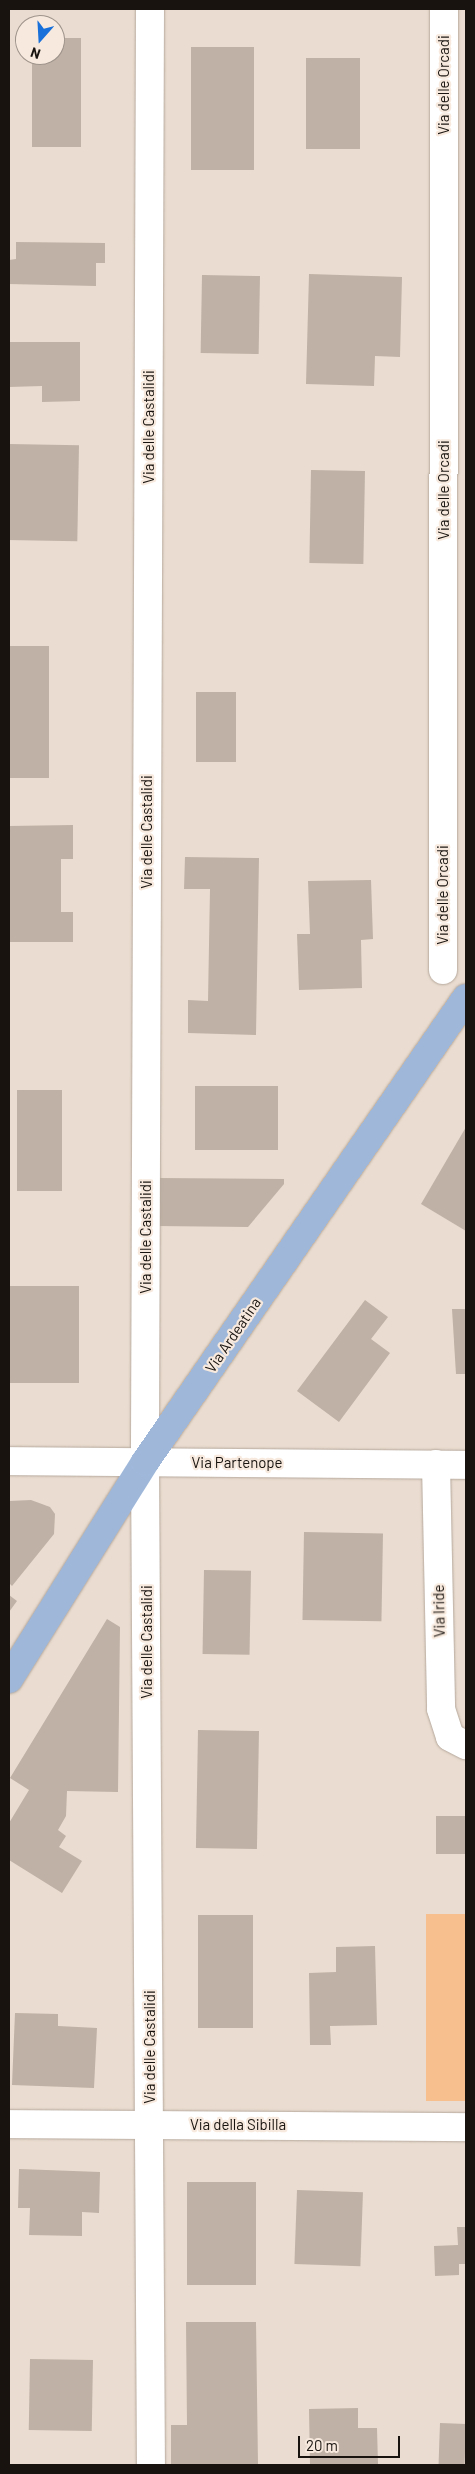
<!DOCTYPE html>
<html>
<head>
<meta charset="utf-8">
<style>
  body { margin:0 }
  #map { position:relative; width:475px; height:2474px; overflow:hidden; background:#eadcd0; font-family:Barlow,sans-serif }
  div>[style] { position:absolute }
  .green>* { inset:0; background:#f7bf8d; transform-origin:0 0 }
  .building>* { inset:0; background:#bfb1a5; transform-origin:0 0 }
  .roads { filter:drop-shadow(0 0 1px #b5a89c) drop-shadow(0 0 1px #b5a89c) }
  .minor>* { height:28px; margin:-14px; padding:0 14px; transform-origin:14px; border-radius:14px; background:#fff }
  .major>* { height:28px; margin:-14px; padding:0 14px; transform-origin:14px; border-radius:14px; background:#9fb8da }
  span { translate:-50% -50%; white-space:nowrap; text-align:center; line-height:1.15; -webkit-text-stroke:4.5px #f7e9dd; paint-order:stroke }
  .street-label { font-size:15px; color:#18130f }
  .frame { position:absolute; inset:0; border:10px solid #18130f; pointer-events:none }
  .north { position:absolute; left:15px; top:15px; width:50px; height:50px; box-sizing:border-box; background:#f7e9dd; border:1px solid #9e938b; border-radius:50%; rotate:199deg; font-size:14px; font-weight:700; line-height:20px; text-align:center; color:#18130f }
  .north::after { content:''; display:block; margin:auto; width:18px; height:22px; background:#1970da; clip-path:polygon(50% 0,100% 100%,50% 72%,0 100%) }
  .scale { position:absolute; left:298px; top:2436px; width:102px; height:22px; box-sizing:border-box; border:2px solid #18130f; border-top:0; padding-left:6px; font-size:15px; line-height:18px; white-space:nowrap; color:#18130f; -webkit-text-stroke:4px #f7e9dd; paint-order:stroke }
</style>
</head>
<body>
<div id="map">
  <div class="green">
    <div style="left:426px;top:1914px;width:40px;height:187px"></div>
  </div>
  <div class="building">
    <div style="clip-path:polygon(55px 38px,81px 38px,81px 147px,32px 147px,32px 55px,55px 55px)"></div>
    <div style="left:191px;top:47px;width:63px;height:123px"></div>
    <div style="left:306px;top:58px;width:54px;height:91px"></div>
    <div style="clip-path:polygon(16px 242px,105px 243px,105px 263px,96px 263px,96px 286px,9px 284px,9px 260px,16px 259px)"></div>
    <div style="clip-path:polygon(309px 274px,402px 277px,400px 357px,375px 356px,374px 386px,306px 384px)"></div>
    <div style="left:202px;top:275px;width:58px;height:78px;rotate:1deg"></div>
    <div style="clip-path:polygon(9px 342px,80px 342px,80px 401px,42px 402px,42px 386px,9px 387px)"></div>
    <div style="left:9px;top:444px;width:70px;height:96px;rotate:1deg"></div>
    <div style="left:311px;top:470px;width:54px;height:93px;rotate:1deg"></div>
    <div style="left:9px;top:646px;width:40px;height:132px"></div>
    <div style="left:236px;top:692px;width:70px;height:40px;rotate:90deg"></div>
    <div style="clip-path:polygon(73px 825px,73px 859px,61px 859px,61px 912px,73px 912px,73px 942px,9px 942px,9px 826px)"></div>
    <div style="clip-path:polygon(185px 857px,259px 858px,256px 1035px,188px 1033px,188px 1000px,208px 1001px,210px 889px,184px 889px)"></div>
    <div style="clip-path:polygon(371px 880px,373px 939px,361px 940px,362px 988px,299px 990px,297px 934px,310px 934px,308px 881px)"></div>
    <div style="left:278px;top:1086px;width:64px;height:83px;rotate:90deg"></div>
    <div style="left:17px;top:1090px;width:45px;height:101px"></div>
    <div style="clip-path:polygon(466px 1127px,466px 1231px,421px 1204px)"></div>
    <div style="clip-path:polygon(158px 1178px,284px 1179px,284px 1184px,248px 1227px,157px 1226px)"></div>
    <div style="left:9px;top:1286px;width:70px;height:97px"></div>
    <div style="clip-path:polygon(365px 1300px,388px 1317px,371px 1339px,390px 1353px,339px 1422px,297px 1391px)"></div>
    <div style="clip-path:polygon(452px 1309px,466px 1309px,466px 1374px,456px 1374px)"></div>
    <div style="clip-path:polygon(31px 1500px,50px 1507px,55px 1514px,54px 1534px,12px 1586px,9px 1583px,9px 1501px)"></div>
    <div style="left:304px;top:1532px;width:79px;height:88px;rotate:1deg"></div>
    <div style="left:204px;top:1570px;width:47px;height:84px;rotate:1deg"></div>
    <div style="clip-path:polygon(9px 1595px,17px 1601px,9px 1612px)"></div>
    <div style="clip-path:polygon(107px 1619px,120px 1627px,118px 1792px,67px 1791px,66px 1816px,58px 1830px,66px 1836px,59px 1847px,82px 1861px,62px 1893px,9px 1860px,9px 1823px,29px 1790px,10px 1778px)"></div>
    <div style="left:198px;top:1730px;width:61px;height:118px;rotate:1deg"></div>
    <div style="left:436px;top:1816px;width:30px;height:38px"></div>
    <div style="left:198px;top:1915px;width:55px;height:113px"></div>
    <div style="clip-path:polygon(375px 1946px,377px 2025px,330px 2026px,331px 2045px,310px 2045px,309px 1973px,336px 1972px,336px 1947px)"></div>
    <div style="clip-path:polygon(15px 2013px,58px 2014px,58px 2026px,97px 2028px,94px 2088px,12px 2085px)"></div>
    <div style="clip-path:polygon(19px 2169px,100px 2172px,99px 2213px,82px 2212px,82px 2236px,29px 2235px,30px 2208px,18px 2208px)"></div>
    <div style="left:187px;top:2182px;width:69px;height:103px"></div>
    <div style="left:297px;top:2190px;width:66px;height:74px;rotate:2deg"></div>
    <div style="clip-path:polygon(457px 2227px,466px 2227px,466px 2264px,459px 2264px,459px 2275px,435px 2276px,434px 2246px,458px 2245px)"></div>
    <div style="clip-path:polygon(186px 2322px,256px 2322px,258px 2465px,171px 2465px,171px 2425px,187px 2425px)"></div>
    <div style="left:30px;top:2359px;width:63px;height:71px;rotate:1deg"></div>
    <div style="clip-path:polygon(358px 2408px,358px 2428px,377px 2428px,378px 2464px,310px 2465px,309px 2409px)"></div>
    <div style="left:440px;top:2423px;width:26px;height:42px;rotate:2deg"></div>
  </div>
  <div class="roads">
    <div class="minor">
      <div style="left:150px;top:9px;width:1453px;rotate:90.2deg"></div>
      <div style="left:145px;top:1462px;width:1003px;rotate:89.66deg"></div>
      <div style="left:443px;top:970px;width:961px;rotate:-89.94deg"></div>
      <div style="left:9px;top:1461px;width:457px;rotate:0.5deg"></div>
      <div style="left:436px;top:1464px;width:245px;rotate:88.8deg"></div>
      <div style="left:441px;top:1709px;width:29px;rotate:72deg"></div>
      <div style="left:450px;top:1737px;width:18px;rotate:27deg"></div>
      <div style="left:9px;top:2124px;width:457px;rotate:0.4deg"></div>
    </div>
    <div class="major">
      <div style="left:9px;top:1679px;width:256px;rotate:-57.9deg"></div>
      <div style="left:145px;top:1462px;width:564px;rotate:-55.32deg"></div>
    </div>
  </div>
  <div class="street-label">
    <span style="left:444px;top:85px;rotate:-90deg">Via delle Orcadi</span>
    <span style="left:149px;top:427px;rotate:-90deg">Via delle Castalidi</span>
    <span style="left:444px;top:490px;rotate:-90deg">Via delle Orcadi</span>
    <span style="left:147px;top:832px;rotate:-90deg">Via delle Castalidi</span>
    <span style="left:443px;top:895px;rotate:-90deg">Via delle Orcadi</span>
    <span style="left:146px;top:1237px;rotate:-90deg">Via delle Castalidi</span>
    <span style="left:233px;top:1335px;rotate:-56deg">Via Ardeatina</span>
    <span style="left:237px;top:1463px">Via Partenope</span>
    <span style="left:439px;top:1611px;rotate:-91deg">Via Iride</span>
    <span style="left:147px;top:1642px;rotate:-90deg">Via delle Castalidi</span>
    <span style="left:150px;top:2047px;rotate:-90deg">Via delle Castalidi</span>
    <span style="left:238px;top:2125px">Via della Sibilla</span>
  </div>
  <div class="frame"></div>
  <div class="north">N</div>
  <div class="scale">20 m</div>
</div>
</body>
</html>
